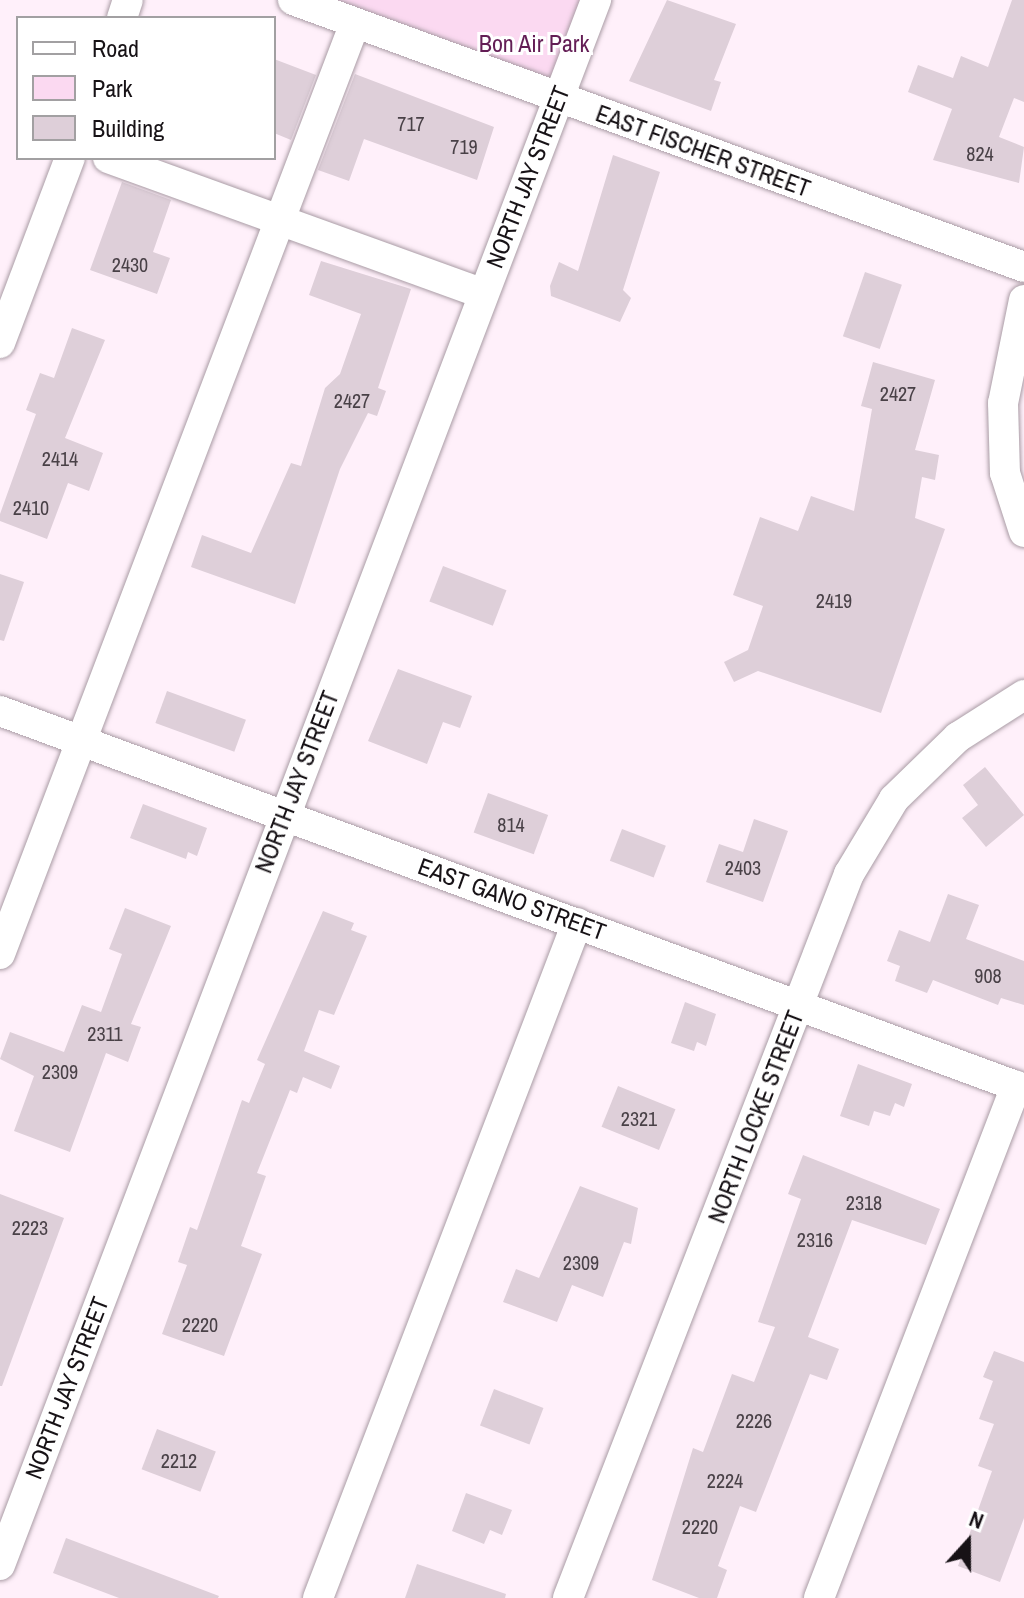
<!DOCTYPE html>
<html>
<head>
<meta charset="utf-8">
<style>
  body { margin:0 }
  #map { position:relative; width:1024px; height:1598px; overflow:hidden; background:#fff0fa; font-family:"Archivo Narrow",sans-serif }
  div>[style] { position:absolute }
  .green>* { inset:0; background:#fbd9f1 }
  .building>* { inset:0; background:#decfd9; transform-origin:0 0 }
  .roads { filter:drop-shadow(0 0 2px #aa9ca5) drop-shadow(0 0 2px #aa9ca5) }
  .minor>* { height:30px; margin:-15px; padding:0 15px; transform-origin:15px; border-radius:15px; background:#fff }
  span { translate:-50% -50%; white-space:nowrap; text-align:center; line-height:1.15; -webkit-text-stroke:6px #fff; paint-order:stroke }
  .number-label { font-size:20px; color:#494147 }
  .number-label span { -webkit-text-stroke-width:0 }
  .park-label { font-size:24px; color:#631d55 }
  .street-label { font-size:24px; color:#171216 }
  .legend { position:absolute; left:16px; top:16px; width:260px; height:144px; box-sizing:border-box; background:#fff; border:2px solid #a2a0a2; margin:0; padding:10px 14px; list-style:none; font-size:24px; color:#171216 }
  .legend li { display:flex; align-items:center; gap:16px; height:40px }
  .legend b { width:40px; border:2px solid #a2a0a2 }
  .north { position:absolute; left:928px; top:1502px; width:80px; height:80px; -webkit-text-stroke:6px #fff; paint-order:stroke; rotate:21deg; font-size:22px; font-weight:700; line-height:32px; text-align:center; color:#171216 }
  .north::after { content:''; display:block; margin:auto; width:28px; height:36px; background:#171216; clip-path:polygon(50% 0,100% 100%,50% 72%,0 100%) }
</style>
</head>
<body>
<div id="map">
  <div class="green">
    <div style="clip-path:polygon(294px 0,596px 0,558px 99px)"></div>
  </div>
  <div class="building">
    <div style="clip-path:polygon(667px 0,736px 24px,714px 80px,721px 82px,711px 111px,629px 81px)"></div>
    <div style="clip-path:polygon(1012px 0,1024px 0,1024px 102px,1014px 98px,999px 137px,1024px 147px,1019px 183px,933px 160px,952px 109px,908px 92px,918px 65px,953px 78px,961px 56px,988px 67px)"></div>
    <div style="clip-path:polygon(274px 59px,316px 75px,291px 140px,274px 133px)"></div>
    <div style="clip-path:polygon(355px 74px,494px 127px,477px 180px,364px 139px,349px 181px,318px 170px)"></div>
    <div style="clip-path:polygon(613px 155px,660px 172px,623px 290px,631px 298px,620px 322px,551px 296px,550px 286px,559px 262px,578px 271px)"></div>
    <div style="clip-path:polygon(122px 182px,171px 200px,153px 252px,170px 258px,157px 294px,90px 270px)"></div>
    <div style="clip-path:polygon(321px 261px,411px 289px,378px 388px,386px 391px,377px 416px,368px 413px,340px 469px,295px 604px,191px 567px,202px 535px,251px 553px,291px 463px,301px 466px,325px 388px,340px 374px,361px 314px,309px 295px)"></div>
    <div style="left:865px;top:272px;width:39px;height:68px;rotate:19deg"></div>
    <div style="clip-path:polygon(72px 328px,105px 340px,65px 438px,103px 453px,89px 491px,68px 483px,47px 539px,0 521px,0 514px,36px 414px,26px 410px,40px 373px,54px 378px)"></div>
    <div style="clip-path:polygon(873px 362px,935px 380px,915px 450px,939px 455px,935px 480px,922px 477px,915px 518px,945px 529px,881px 713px,758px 671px,734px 682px,724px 662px,748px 650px,763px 606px,733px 595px,760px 517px,798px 531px,811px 496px,854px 511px,872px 409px,861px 406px)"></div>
    <div style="left:443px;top:566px;width:68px;height:38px;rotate:21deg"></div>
    <div style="clip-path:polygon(0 574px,24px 582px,4px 641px,0 640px)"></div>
    <div style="clip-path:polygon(398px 669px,472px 696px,460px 728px,443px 722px,427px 764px,368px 741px)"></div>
    <div style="left:167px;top:691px;width:84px;height:34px;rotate:20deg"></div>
    <div style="clip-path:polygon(985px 767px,1024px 815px,986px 847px,962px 818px,978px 805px,963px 785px)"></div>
    <div style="left:488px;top:793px;width:64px;height:42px;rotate:20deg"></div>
    <div style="clip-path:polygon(143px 804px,207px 828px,197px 856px,188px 852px,186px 859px,130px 838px)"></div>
    <div style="clip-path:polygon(754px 819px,788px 831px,763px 902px,706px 882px,719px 844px,743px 852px)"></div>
    <div style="left:622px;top:829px;width:47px;height:34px;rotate:21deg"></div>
    <div style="clip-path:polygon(948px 894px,979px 905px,966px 939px,1024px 961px,1024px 1005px,1001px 998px,998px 1005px,933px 980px,927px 993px,895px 981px,900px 966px,887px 961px,899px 930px,930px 942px)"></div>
    <div style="clip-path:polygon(125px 908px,171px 926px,131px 1024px,141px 1027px,128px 1062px,106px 1053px,70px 1152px,14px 1131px,34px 1076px,0 1059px,10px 1032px,64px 1052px,82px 1005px,101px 1012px,122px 954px,109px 949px)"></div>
    <div style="clip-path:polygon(323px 911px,354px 923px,351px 930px,367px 936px,334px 1015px,319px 1010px,304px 1051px,340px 1066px,331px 1089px,303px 1077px,297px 1093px,290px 1090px,257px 1173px,266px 1176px,241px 1246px,262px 1254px,224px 1356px,162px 1334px,187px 1265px,178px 1262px,190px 1227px,197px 1230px,242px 1100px,249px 1103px,265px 1064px,257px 1060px)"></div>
    <div style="clip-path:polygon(685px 1002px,716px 1014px,706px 1046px,697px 1042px,694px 1051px,671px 1043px)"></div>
    <div style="clip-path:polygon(858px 1064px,912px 1084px,904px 1107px,895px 1103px,890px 1116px,874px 1111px,869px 1126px,840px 1116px)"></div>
    <div style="left:618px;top:1086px;width:62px;height:44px;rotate:22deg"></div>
    <div style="clip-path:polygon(803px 1155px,940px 1209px,926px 1245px,852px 1220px,808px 1337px,839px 1349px,827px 1380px,810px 1374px,756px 1512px,740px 1506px,718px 1566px,727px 1570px,717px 1598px,699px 1598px,652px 1580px,693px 1448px,703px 1452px,732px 1374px,754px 1382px,775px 1327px,758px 1322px,801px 1199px,788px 1194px)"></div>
    <div style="clip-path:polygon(580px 1186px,638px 1208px,631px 1244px,624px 1242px,603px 1297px,572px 1285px,557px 1322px,503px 1302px,516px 1269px,539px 1278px)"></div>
    <div style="clip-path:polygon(0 1194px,64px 1218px,2px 1386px,0 1386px)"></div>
    <div style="clip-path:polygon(994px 1351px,1024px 1362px,1024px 1518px,1000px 1582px,958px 1566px,992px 1471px,978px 1466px,994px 1424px,979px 1419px,993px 1381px,983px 1377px)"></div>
    <div style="left:494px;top:1389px;width:53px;height:39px;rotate:21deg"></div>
    <div style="left:157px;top:1429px;width:63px;height:43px;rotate:21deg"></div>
    <div style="clip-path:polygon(466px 1493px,512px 1510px,502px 1535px,490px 1530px,484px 1544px,452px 1531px)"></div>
    <div style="clip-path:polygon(66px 1538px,219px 1596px,218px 1598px,119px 1598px,53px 1573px)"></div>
    <div style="clip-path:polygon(417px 1564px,506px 1594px,505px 1598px,405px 1598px)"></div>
  </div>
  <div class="roads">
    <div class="minor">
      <div style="left:293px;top:0;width:778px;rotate:20.06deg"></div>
      <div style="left:122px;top:18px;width:19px;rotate:-72deg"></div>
      <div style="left:108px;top:158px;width:399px;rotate:19.9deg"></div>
      <div style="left:1024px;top:300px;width:105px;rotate:101.5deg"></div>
      <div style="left:1003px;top:403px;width:70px;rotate:88.4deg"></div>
      <div style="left:1005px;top:473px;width:62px;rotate:72.1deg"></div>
      <div style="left:0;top:343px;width:198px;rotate:-69.3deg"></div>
      <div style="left:0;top:711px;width:1092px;rotate:20.26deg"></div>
      <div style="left:0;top:954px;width:996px;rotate:-69.13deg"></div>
      <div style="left:0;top:1565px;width:1675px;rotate:-69.15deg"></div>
      <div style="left:318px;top:1598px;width:723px;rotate:-69.01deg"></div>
      <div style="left:568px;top:1598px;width:777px;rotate:-68.79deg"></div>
      <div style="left:849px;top:874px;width:87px;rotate:-59deg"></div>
      <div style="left:894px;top:799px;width:89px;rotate:-44.1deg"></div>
      <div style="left:958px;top:737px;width:78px;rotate:-32.5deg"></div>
      <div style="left:819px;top:1598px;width:549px;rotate:-68.95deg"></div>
    </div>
  </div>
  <div class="number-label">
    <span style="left:411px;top:123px">717</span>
    <span style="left:464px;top:146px">719</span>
    <span style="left:980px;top:153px">824</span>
    <span style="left:130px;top:264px">2430</span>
    <span style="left:898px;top:393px">2427</span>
    <span style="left:352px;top:400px">2427</span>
    <span style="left:60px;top:458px">2414</span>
    <span style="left:31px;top:507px">2410</span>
    <span style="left:834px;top:600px">2419</span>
    <span style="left:511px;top:824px">814</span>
    <span style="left:743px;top:867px">2403</span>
    <span style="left:988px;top:975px">908</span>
    <span style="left:105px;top:1033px">2311</span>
    <span style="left:60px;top:1071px">2309</span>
    <span style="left:639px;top:1118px">2321</span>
    <span style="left:864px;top:1202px">2318</span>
    <span style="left:30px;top:1227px">2223</span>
    <span style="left:815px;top:1239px">2316</span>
    <span style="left:581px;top:1262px">2309</span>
    <span style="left:200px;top:1324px">2220</span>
    <span style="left:754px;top:1420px">2226</span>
    <span style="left:179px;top:1460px">2212</span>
    <span style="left:725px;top:1480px">2224</span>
    <span style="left:700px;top:1526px">2220</span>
  </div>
  <div class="park-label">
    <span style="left:534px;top:44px">Bon Air Park</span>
  </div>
  <div class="street-label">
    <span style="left:703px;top:151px;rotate:20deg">EAST FISCHER STREET</span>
    <span style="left:528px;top:177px;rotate:-69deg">NORTH JAY STREET</span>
    <span style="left:297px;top:782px;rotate:-69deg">NORTH JAY STREET</span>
    <span style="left:512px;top:899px;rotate:20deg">EAST GANO STREET</span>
    <span style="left:756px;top:1117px;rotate:-69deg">NORTH LOCKE STREET</span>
    <span style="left:67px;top:1388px;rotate:-69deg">NORTH JAY STREET</span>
  </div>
  <ul class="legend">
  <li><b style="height:10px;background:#fff"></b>Road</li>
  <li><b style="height:22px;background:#fbd9f1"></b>Park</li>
  <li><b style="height:22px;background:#decfd9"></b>Building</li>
  </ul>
  <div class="north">N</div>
</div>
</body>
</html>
